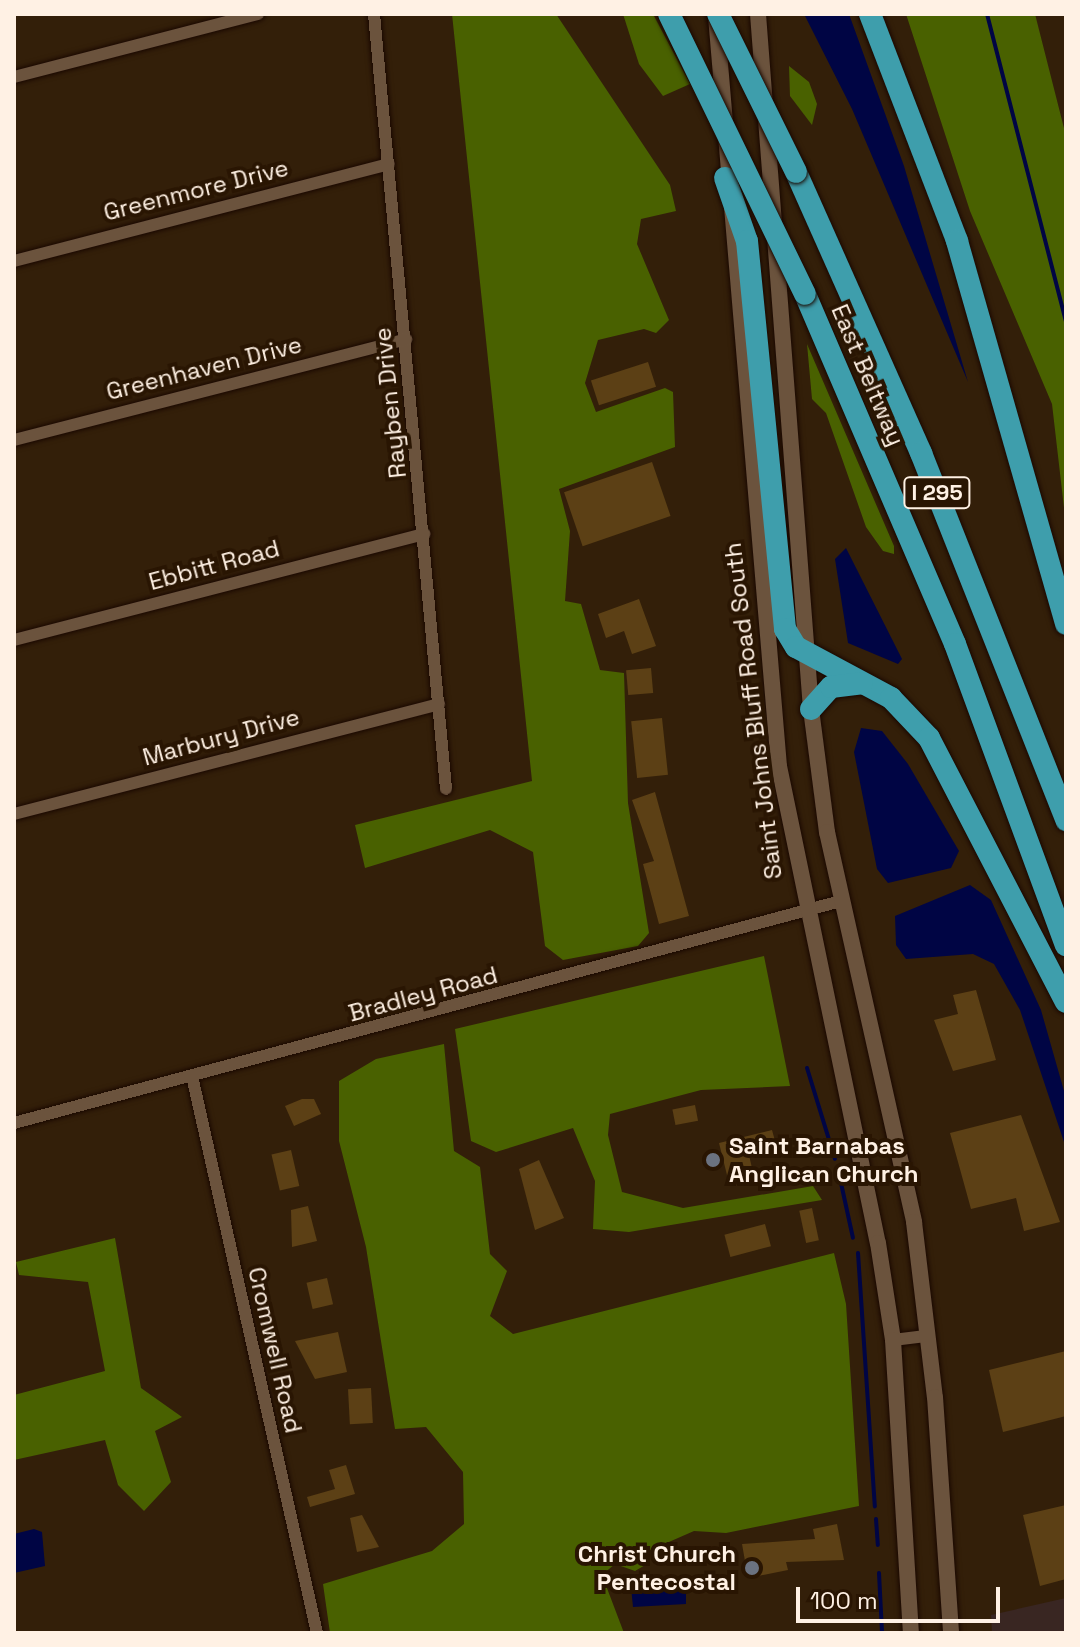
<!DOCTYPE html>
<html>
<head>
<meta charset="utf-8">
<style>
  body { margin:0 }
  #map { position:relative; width:1080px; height:1647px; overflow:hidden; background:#331f09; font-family:"Space Grotesk",sans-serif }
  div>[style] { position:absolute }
  .commercial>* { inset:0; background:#392622 }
  .forest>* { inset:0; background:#496100 }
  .water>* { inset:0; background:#000544 }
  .stream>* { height:4px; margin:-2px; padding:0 2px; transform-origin:2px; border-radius:2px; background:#000544 }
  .building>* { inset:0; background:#5c4015; transform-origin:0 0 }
  .roads { filter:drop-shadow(0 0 2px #1a0800) drop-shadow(0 0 2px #1a0800) }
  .minor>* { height:12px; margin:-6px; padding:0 6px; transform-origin:6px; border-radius:6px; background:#6b533d }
  .secondary>* { height:16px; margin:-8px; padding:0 8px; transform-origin:8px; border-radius:8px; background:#6b533d }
  .motorway>* { height:22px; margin:-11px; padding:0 11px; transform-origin:11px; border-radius:11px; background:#3e9eac }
  .bridges { filter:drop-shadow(0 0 2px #1a0800) drop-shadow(0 0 2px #1a0800) }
  .motorway-bridge>* { height:22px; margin:-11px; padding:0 11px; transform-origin:11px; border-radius:11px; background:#3e9eac }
  .dots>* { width:22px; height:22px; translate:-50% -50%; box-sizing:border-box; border:4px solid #291502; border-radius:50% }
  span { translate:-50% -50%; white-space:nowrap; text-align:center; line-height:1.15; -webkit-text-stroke:8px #291502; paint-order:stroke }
  .shield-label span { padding:2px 6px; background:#291502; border:2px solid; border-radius:6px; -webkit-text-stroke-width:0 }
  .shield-label { font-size:22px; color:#fff1e4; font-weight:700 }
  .street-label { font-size:24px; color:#fff1e4 }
  .poi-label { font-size:24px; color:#fff1e4; font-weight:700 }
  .left { translate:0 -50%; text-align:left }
  .right { translate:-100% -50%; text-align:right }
  .frame { position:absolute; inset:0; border:16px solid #fff1e4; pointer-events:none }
  .scale { position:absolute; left:796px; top:1587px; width:204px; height:36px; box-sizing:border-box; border:4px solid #fff1e4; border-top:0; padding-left:10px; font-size:24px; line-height:28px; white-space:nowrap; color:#fff1e4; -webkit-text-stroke:6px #291502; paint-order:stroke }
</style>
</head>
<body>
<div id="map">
  <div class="commercial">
    <div style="clip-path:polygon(1066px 1598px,1066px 1633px,992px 1633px,991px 1615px)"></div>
  </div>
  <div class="forest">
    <div style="clip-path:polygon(452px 14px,556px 14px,670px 185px,676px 211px,641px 219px,637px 244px,669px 320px,656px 333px,644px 329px,598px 340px,585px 383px,596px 412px,665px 388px,673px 392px,675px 447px,559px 489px,570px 531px,565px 601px,581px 604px,600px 670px,624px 673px,628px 803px,649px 933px,638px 946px,563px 960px,545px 946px,533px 852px,490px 830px,365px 868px,355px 825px,532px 781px)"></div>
    <div style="clip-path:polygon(623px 14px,653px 14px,690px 84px,663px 96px,639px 64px)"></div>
    <div style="clip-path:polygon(906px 14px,1035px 14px,1066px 136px,1066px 525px,1052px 404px,970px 211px)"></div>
    <div style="clip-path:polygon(789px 66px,809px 82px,817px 104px,812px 125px,790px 96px)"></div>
    <div style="clip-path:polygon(807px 344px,894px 546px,894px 554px,883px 551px,866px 527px,826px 413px,812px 399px)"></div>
    <div style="clip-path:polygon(764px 956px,790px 1086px,701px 1090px,610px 1114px,608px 1135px,622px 1192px,683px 1208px,813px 1186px,822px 1200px,629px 1232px,593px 1229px,595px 1181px,573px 1128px,496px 1152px,471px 1141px,455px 1029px)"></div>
    <div style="clip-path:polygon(444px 1044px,454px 1151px,480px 1167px,490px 1254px,507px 1271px,490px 1316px,513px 1334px,834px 1253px,846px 1304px,859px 1506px,726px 1533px,694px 1531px,646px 1552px,647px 1564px,635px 1571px,615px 1564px,602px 1575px,624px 1633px,330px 1633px,323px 1584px,432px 1551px,464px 1524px,463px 1472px,426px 1427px,395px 1429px,366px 1247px,339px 1141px,339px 1081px,376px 1059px)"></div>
    <div style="clip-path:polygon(115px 1238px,141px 1388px,182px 1417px,155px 1431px,171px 1482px,144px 1511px,118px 1485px,105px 1440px,14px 1460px,14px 1395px,105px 1371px,88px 1282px,19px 1275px,16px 1262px)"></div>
  </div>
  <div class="water">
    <div style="clip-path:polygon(804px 14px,849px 14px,904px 166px,968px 382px,852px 109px)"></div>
    <div style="clip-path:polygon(846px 548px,902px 659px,898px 664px,848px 643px,835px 559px)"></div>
    <div style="clip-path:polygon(861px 728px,882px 731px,908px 764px,959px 851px,951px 868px,888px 883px,877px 869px,854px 752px)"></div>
    <div style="clip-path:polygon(970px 885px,991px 900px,1041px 1010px,1066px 1098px,1066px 1148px,1020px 1010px,994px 964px,973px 954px,906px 959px,896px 945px,895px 916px)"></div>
    <div style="clip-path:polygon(34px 1529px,42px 1532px,45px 1566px,14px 1573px,14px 1534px)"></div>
    <div style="clip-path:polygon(670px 1576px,686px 1579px,686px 1604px,633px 1607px,631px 1587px)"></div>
  </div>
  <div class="stream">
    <div style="left:987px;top:14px;width:318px;rotate:75.6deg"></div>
    <div style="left:807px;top:1068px;width:95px;rotate:72.9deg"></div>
    <div style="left:841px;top:1183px;width:56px;rotate:77.7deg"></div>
    <div style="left:858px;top:1253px;width:254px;rotate:86.2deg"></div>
    <div style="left:876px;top:1519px;width:26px;rotate:86deg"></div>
    <div style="left:879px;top:1573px;width:60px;rotate:87.1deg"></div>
  </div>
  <div class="building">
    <div style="left:648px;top:362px;width:26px;height:60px;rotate:72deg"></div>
    <div style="left:652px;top:462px;width:57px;height:93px;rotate:71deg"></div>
    <div style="clip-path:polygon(639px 599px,656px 646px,632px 654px,624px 631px,606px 638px,598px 614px)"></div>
    <div style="left:651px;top:668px;width:25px;height:25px;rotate:85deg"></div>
    <div style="left:662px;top:718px;width:57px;height:31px;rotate:84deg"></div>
    <div style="clip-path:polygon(655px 792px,689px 916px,659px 924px,643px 864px,654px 861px,632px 800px)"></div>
    <div style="clip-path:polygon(976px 990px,996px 1060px,953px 1071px,934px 1020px,958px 1014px,953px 995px)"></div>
    <div style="clip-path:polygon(302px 1099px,314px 1099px,321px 1114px,294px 1126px,285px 1106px)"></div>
    <div style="left:695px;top:1105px;width:16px;height:23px;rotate:79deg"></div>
    <div style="clip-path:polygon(1021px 1115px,1060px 1222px,1024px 1231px,1016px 1198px,971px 1209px,950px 1133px)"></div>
    <div style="clip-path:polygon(772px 1130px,777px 1148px,749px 1155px,754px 1177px,729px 1183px,719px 1143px)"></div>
    <div style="left:291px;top:1150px;width:37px;height:20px;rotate:77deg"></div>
    <div style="clip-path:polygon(539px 1160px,564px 1218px,535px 1230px,519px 1169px)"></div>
    <div style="clip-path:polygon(308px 1206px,317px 1241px,292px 1247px,291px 1210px)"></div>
    <div style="left:812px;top:1208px;width:33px;height:13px;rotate:78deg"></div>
    <div style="left:765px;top:1224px;width:23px;height:42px;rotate:75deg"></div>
    <div style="left:327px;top:1278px;width:27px;height:21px;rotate:77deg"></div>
    <div style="clip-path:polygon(338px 1332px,347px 1372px,315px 1379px,295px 1341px)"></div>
    <div style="clip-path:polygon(1066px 1351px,1066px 1416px,1003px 1432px,989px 1370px)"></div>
    <div style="left:371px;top:1388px;width:35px;height:23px;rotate:87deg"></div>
    <div style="clip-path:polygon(346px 1465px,355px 1494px,310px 1507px,307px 1497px,335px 1489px,329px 1470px)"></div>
    <div style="clip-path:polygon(1066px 1505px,1066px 1579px,1040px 1586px,1023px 1515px)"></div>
    <div style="clip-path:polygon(362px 1515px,379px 1547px,357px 1552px,350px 1518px)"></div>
    <div style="clip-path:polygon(837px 1524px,844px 1560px,786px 1562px,788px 1570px,748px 1578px,742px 1544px,815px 1539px,813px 1529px)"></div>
  </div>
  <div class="roads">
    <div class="minor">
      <div style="left:374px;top:14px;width:778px;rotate:84.69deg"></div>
      <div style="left:14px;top:77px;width:252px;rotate:-14.5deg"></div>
      <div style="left:14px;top:261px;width:387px;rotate:-14.5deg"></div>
      <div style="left:14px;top:440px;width:405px;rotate:-14.4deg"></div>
      <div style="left:14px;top:640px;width:424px;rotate:-14.5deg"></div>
      <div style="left:14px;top:814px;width:439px;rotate:-14.5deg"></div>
      <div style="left:192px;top:1076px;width:571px;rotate:77.35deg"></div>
      <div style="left:14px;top:1123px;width:856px;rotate:-15.03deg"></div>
      <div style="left:893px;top:1340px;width:35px;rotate:-7deg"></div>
    </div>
    <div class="secondary">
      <div style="left:758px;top:14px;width:697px;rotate:85.64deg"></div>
      <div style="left:811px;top:709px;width:124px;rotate:82.6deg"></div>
      <div style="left:827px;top:832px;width:400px;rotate:77.4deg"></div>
      <div style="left:914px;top:1222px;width:176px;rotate:83.2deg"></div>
      <div style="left:935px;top:1397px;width:237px;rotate:86.1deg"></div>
      <div style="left:716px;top:16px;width:753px;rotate:85.2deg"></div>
      <div style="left:779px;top:766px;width:487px;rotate:78.3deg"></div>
      <div style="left:878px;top:1243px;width:98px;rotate:81.2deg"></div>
      <div style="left:893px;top:1340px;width:294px;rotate:86.5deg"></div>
    </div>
    <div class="motorway">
      <div style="left:870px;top:14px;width:243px;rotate:69deg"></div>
      <div style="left:957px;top:241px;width:398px;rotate:74.1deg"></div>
      <div style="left:796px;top:172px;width:308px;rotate:66deg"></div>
      <div style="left:921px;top:453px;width:395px;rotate:68.4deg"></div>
      <div style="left:725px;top:178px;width:67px;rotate:70.8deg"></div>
      <div style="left:747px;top:241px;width:390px;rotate:84.4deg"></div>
      <div style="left:785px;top:629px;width:21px;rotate:59deg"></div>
      <div style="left:796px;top:647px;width:108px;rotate:28.2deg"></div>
      <div style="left:891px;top:698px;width:55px;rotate:46.5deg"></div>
      <div style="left:929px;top:738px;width:297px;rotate:62.6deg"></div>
      <div style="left:805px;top:294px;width:381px;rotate:66.8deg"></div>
      <div style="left:955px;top:644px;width:321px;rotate:69.8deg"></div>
      <div style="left:811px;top:709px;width:30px;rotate:-48deg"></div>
      <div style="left:831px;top:687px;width:31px;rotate:-7deg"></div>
    </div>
  </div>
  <div class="bridges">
    <div class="motorway-bridge">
      <div style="left:669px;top:14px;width:311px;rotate:64.1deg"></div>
      <div style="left:718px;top:14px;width:176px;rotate:63.7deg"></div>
    </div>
  </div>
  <div class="dots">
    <div style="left:713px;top:1160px;background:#6b7280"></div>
    <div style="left:752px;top:1568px;background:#6b7280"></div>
  </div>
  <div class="shield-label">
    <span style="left:937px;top:493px">I 295</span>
  </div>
  <div class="street-label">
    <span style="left:196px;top:190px;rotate:-14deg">Greenmore Drive</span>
    <span style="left:204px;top:368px;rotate:-14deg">Greenhaven Drive</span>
    <span style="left:868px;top:375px;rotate:67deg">East Beltway</span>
    <span style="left:390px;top:403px;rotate:-96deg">Rayben Drive</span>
    <span style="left:214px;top:565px;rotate:-15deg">Ebbitt Road</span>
    <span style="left:753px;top:711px;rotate:-97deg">Saint Johns Bluff Road South</span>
    <span style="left:221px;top:737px;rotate:-15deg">Marbury Drive</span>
    <span style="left:423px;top:994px;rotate:-15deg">Bradley Road</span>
    <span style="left:275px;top:1350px;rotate:77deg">Cromwell Road</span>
  </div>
  <div class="poi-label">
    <span class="left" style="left:729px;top:1160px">Saint Barnabas<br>Anglican Church</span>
    <span class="right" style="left:736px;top:1568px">Christ Church<br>Pentecostal</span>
  </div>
  <div class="frame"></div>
  <div class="scale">100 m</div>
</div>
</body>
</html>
